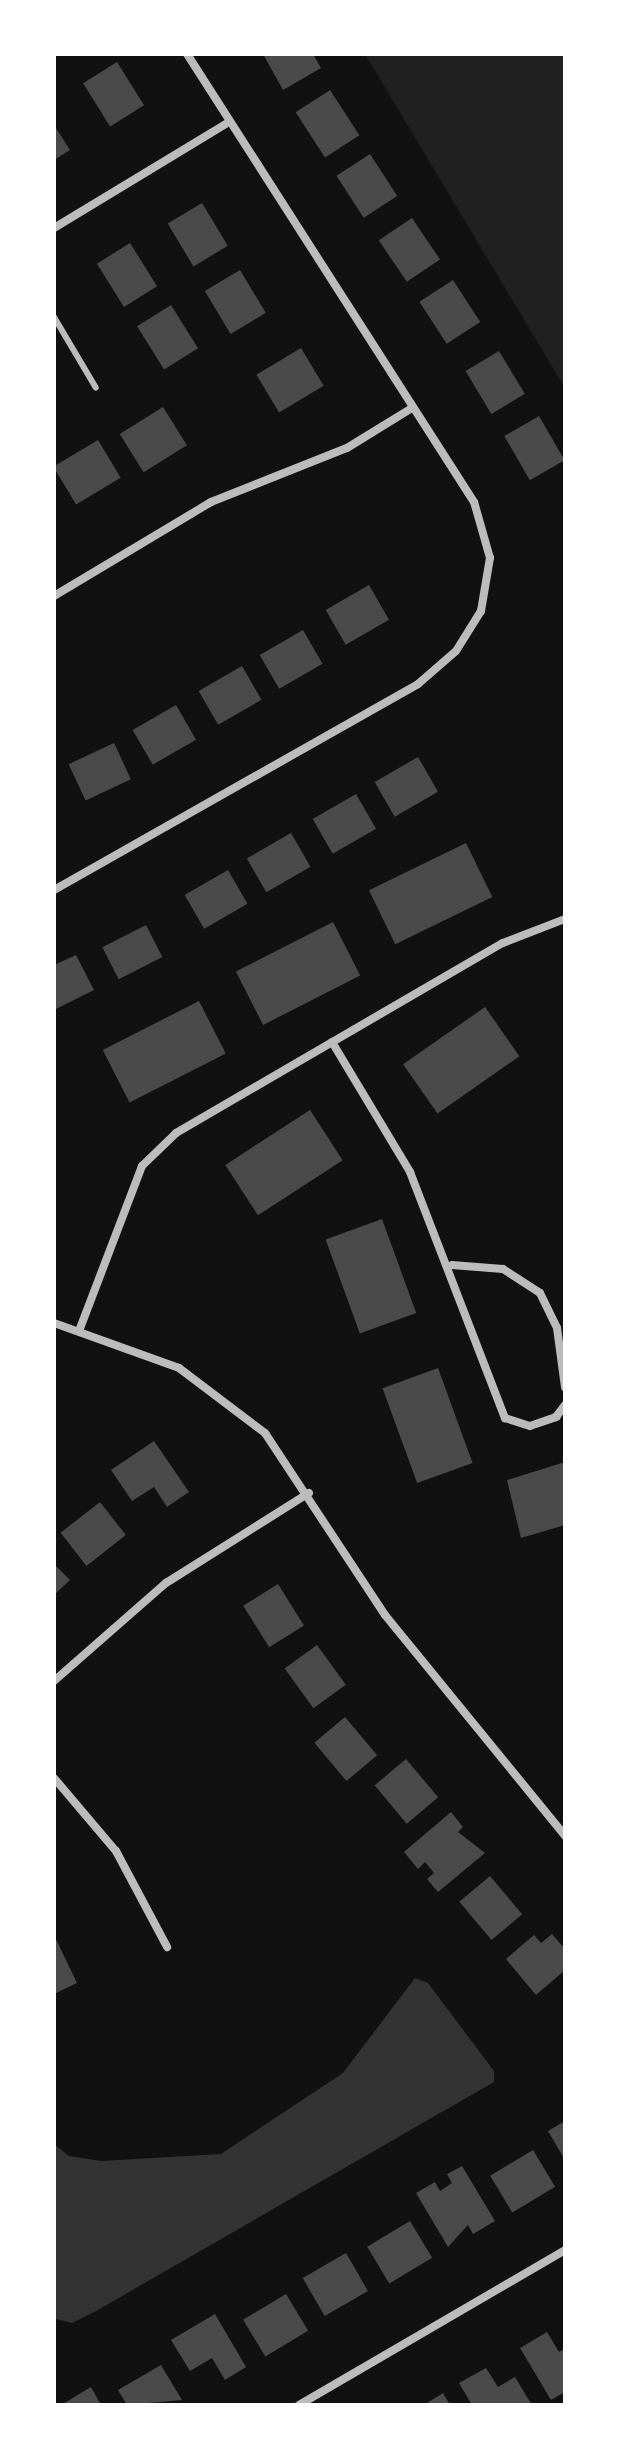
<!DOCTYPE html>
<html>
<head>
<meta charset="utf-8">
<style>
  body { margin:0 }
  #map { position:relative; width:619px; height:2459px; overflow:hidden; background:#111; font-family:"Fira Sans Condensed",sans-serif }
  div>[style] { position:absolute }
  .green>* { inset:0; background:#202020 }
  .water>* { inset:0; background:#333 }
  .building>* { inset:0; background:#4a4a4a; transform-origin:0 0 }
  .service>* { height:6px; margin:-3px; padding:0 3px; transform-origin:3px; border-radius:3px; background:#bcbcbc }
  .minor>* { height:8px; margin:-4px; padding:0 4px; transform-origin:4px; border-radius:4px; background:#bcbcbc }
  span { translate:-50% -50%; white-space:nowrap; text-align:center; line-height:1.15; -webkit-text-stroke:8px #fff; paint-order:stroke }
  .frame { position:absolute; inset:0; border:56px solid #fff; pointer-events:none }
</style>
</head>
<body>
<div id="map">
  <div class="green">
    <div style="clip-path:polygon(365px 54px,565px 54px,565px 388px)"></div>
  </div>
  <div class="water">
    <div style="clip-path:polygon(415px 1978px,428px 1983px,494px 2071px,494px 2082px,96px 2311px,72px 2323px,56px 2319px,54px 2144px,69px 2156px,101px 2161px,221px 2154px,343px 2073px)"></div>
  </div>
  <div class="building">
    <div style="clip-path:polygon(263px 54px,313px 54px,321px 68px,283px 90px)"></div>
    <div style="left:117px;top:62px;width:51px;height:40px;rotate:58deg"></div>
    <div style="left:330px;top:90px;width:54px;height:41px;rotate:57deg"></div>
    <div style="clip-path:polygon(54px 125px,70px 150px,54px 160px)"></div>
    <div style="left:370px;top:154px;width:50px;height:40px;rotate:57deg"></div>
    <div style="left:202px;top:203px;width:50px;height:40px;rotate:59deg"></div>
    <div style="left:412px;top:218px;width:50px;height:40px;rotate:56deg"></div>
    <div style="left:130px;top:243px;width:51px;height:39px;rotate:58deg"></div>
    <div style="left:240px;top:270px;width:50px;height:41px;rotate:59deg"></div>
    <div style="left:453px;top:280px;width:50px;height:40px;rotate:57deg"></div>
    <div style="left:171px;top:305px;width:51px;height:40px;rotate:58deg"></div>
    <div style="left:301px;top:348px;width:44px;height:52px;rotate:59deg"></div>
    <div style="left:499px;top:351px;width:50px;height:39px;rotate:59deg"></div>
    <div style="left:163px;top:407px;width:45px;height:51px;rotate:58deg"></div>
    <div style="left:539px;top:416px;width:51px;height:40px;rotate:60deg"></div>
    <div style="left:98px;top:440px;width:44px;height:52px;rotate:59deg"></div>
    <div style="left:369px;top:585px;width:40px;height:50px;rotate:60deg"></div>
    <div style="left:303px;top:630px;width:39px;height:50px;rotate:60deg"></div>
    <div style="left:242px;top:666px;width:39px;height:50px;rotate:60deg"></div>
    <div style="left:176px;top:705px;width:40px;height:50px;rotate:60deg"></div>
    <div style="left:114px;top:743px;width:40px;height:50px;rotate:65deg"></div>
    <div style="left:418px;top:757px;width:40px;height:50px;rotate:60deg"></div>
    <div style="left:356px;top:794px;width:40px;height:50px;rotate:60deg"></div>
    <div style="left:291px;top:833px;width:39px;height:51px;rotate:60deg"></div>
    <div style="left:466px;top:843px;width:60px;height:108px;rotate:64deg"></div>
    <div style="left:228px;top:870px;width:39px;height:50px;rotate:60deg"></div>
    <div style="left:333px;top:922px;width:60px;height:109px;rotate:63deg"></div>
    <div style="left:146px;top:925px;width:36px;height:49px;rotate:63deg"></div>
    <div style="clip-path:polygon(76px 955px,94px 990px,54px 1010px,54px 965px)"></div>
    <div style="left:199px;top:1001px;width:59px;height:108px;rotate:63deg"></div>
    <div style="left:485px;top:1007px;width:60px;height:100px;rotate:55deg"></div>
    <div style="left:310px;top:1110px;width:60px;height:101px;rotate:57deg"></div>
    <div style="left:382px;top:1219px;width:100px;height:60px;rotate:70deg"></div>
    <div style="left:438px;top:1368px;width:101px;height:59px;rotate:70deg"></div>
    <div style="clip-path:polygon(154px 1441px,189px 1492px,167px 1507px,154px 1487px,132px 1501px,111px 1470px)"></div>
    <div style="clip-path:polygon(565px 1462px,565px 1525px,521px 1538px,507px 1480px)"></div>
    <div style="left:100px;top:1502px;width:42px;height:50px;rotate:52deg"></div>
    <div style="clip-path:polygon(54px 1564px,70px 1580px,54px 1595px)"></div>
    <div style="left:278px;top:1584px;width:49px;height:41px;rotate:58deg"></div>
    <div style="left:317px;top:1645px;width:49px;height:40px;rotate:54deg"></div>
    <div style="left:345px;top:1717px;width:50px;height:40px;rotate:50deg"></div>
    <div style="left:406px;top:1759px;width:50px;height:41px;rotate:50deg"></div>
    <div style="clip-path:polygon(451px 1812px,463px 1827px,458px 1832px,485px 1853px,438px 1892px,427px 1879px,434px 1873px,425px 1862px,418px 1869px,404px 1852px)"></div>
    <div style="left:490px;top:1876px;width:50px;height:40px;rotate:50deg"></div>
    <div style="clip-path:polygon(552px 1934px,565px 1949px,565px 1970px,536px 1995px,506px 1959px,534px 1935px,541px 1943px)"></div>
    <div style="clip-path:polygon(54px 1935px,77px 1983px,54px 1994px)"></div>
    <div style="clip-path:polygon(565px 2121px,565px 2160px,548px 2131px)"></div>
    <div style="left:533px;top:2150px;width:43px;height:50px;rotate:59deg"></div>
    <div style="clip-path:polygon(462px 2166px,495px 2221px,473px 2234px,468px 2225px,448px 2247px,416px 2193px,435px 2182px,440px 2191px,452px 2183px,447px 2174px)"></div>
    <div style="left:410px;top:2221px;width:43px;height:50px;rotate:59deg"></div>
    <div style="left:346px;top:2253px;width:44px;height:50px;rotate:60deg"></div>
    <div style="left:286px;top:2294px;width:43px;height:50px;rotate:59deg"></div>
    <div style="clip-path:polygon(215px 2314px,246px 2367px,225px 2380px,212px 2358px,190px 2371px,171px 2340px)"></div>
    <div style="clip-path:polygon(547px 2332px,559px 2352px,565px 2348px,565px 2392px,551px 2400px,520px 2348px)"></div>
    <div style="clip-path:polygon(161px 2365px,182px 2400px,127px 2405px,118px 2390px)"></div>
    <div style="clip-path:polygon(486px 2368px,498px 2387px,515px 2377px,532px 2405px,472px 2405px,459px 2383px)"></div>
    <div style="clip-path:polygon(91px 2387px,101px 2405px,61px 2405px)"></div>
    <div style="clip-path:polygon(443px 2393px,450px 2405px,428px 2405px,427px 2403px)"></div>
  </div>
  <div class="service">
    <div style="left:54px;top:317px;width:82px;rotate:59.4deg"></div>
  </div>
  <div class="minor">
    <div style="left:54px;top:228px;width:201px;rotate:-31.2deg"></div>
    <div style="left:54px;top:596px;width:183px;rotate:-30.9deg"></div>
    <div style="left:211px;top:502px;width:146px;rotate:-21.7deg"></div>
    <div style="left:347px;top:448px;width:76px;rotate:-31.6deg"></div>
    <div style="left:54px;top:890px;width:418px;rotate:-29.5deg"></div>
    <div style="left:418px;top:684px;width:50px;rotate:-41deg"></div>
    <div style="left:456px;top:651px;width:47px;rotate:-58deg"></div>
    <div style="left:481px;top:611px;width:54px;rotate:-80.4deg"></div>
    <div style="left:490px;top:558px;width:58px;rotate:-105.9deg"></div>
    <div style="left:474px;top:502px;width:532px;rotate:-122.64deg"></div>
    <div style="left:332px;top:1042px;width:152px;rotate:59deg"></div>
    <div style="left:410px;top:1172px;width:264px;rotate:68.9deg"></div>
    <div style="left:505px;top:1418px;width:26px;rotate:18deg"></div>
    <div style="left:530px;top:1426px;width:28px;rotate:-19deg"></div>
    <div style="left:556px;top:1417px;width:15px;rotate:-53deg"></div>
    <div style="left:452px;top:1265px;width:51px;rotate:4.5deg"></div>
    <div style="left:503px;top:1269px;width:44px;rotate:33deg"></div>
    <div style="left:540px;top:1293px;width:39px;rotate:64deg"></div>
    <div style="left:557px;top:1328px;width:60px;rotate:82.3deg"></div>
    <div style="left:54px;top:1323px;width:133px;rotate:19.8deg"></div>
    <div style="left:179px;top:1368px;width:108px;rotate:37.1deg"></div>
    <div style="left:265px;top:1433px;width:218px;rotate:56.6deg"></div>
    <div style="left:385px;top:1615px;width:285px;rotate:50.8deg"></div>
    <div style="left:79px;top:1331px;width:177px;rotate:-69.1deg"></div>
    <div style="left:142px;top:1166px;width:47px;rotate:-44.1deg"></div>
    <div style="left:176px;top:1133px;width:378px;rotate:-30.2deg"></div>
    <div style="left:503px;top:943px;width:66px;rotate:-21.2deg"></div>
    <div style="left:54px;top:1681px;width:149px;rotate:-41.2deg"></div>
    <div style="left:166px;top:1583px;width:169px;rotate:-32.2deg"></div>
    <div style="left:54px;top:1778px;width:96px;rotate:49.7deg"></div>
    <div style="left:116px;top:1851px;width:109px;rotate:62deg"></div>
    <div style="left:299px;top:2405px;width:308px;rotate:-30.2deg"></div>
  </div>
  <div class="frame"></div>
</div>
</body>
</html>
